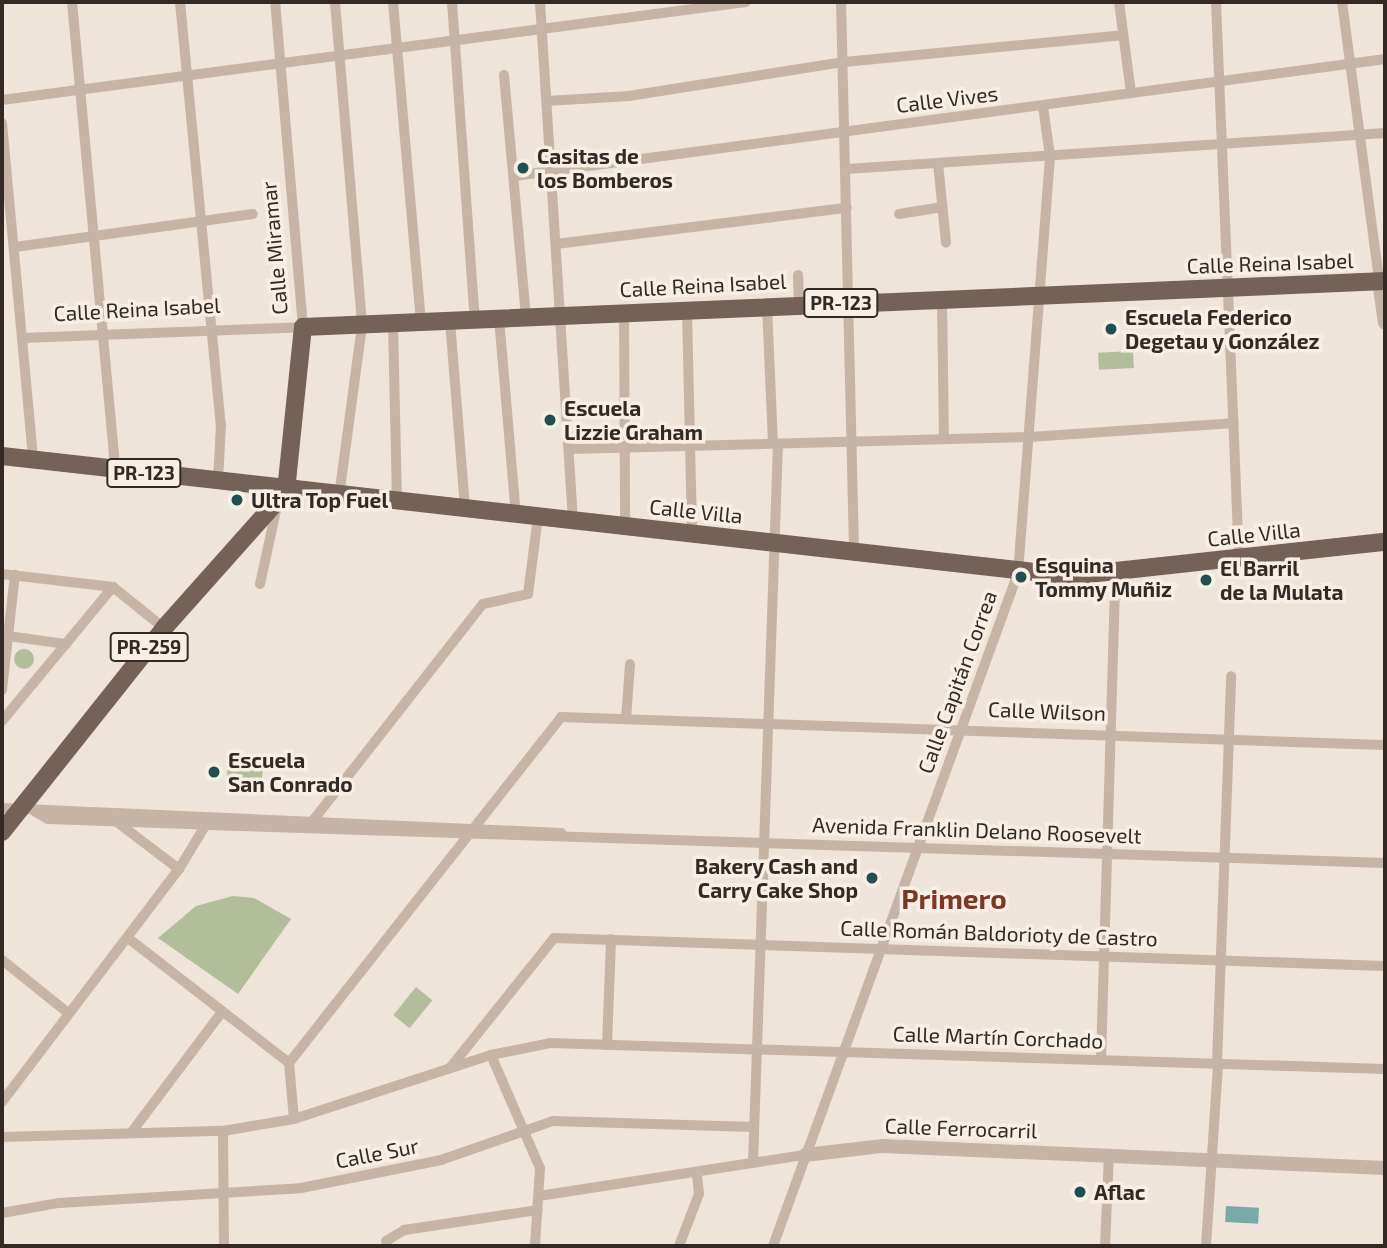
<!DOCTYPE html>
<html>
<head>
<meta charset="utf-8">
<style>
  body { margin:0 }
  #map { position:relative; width:1387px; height:1248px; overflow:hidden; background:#efe4d9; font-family:"Exo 2",sans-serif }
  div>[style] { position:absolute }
  .green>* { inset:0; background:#b2bd9a; transform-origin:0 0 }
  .round { border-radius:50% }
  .water>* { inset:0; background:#7aa9aa; transform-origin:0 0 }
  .minor>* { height:10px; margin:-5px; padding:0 5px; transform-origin:5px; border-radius:5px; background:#c6b4a6 }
  .tertiary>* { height:14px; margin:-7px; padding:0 7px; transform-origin:7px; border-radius:7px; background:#c6b4a6 }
  .primary>* { height:18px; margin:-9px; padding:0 9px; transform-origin:9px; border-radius:9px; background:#746158 }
  .dots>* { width:19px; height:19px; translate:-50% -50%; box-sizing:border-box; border:4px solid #f7eee5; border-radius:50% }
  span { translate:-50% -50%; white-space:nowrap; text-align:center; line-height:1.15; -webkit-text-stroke:7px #f7eee5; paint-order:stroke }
  .shield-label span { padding:2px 5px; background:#f7eee5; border:2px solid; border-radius:5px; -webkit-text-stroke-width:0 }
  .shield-label { font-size:19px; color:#332a26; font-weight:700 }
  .street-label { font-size:21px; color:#332a26 }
  .poi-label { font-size:21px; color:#332a26; font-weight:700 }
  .left { translate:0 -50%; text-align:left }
  .right { translate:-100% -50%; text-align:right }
  .district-label { font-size:28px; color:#7d3824; font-weight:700 }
  .frame { position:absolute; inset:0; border:4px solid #332a26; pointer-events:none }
</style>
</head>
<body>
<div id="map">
  <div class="green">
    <div style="left:1133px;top:351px;width:17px;height:35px;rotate:87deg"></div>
    <div class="round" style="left:14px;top:649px;width:20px;height:20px"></div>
    <div style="left:228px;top:759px;width:35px;height:22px;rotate:3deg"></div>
    <div style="clip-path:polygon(233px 896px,254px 898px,291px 919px,238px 994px,158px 938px,196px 906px)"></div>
    <div style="left:416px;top:987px;width:21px;height:36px;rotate:39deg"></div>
  </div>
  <div class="water">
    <div style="left:1226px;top:1206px;width:33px;height:16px;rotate:3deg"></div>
  </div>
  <div class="minor">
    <div style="left:72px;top:2px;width:469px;rotate:84.7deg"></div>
    <div style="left:180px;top:2px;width:424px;rotate:84.5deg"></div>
    <div style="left:221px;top:424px;width:57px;rotate:93deg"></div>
    <div style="left:335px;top:2px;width:325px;rotate:85.2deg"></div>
    <div style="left:362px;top:326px;width:172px;rotate:97.7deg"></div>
    <div style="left:393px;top:2px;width:320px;rotate:85deg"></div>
    <div style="left:452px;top:2px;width:318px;rotate:85.9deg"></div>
    <div style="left:540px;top:2px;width:520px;rotate:86.36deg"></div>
    <div style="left:841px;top:2px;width:548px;rotate:88.64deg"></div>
    <div style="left:1119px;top:2px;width:92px;rotate:82.5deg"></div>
    <div style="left:1216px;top:2px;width:557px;rotate:87.64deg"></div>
    <div style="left:1342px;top:2px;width:281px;rotate:82.4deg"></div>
    <div style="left:504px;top:75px;width:243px;rotate:84.8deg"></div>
    <div style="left:2px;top:100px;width:750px;rotate:-7.5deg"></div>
    <div style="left:547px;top:101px;width:82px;rotate:-3.5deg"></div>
    <div style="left:629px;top:96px;width:218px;rotate:-9deg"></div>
    <div style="left:844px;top:62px;width:280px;rotate:-5.5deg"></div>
    <div style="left:2px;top:123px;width:338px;rotate:84.7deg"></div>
    <div style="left:938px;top:163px;width:80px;rotate:84.3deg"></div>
    <div style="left:847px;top:169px;width:539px;rotate:-3.83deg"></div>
    <div style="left:514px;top:176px;width:879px;rotate:-7.65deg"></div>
    <div style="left:899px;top:214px;width:44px;rotate:-9.2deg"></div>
    <div style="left:556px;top:244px;width:293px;rotate:-7.1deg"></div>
    <div style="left:15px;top:247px;width:240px;rotate:-7.9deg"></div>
    <div style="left:798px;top:275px;width:29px;rotate:88deg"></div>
    <div style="left:942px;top:299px;width:140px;rotate:89.2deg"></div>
    <div style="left:767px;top:306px;width:137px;rotate:87.5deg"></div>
    <div style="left:687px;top:310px;width:224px;rotate:88.7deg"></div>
    <div style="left:624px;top:312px;width:214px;rotate:89.7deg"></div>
    <div style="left:499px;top:318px;width:198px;rotate:85.1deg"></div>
    <div style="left:450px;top:321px;width:189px;rotate:85.4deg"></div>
    <div style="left:393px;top:324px;width:177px;rotate:88.7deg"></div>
    <div style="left:23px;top:338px;width:280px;rotate:-2.2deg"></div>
    <div style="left:303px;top:327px;width:326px;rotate:-94.9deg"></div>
    <div style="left:571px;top:449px;width:459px;rotate:-1.5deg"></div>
    <div style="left:1030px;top:437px;width:204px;rotate:-3.9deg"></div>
    <div style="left:2px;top:574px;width:112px;rotate:6.7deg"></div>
    <div style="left:113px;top:587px;width:65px;rotate:38.8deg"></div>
    <div style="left:260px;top:584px;width:80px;rotate:-77.7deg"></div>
    <div style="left:8px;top:636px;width:59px;rotate:7.9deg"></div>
    <div style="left:2px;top:690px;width:116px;rotate:-83.6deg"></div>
    <div style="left:626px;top:719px;width:55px;rotate:-85.8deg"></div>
    <div style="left:2px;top:721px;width:174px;rotate:-50.4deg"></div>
    <div style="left:2px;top:808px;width:560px;rotate:2.56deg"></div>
    <div style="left:34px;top:811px;width:16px;rotate:30deg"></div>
    <div style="left:48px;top:819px;width:160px;rotate:2.1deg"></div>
    <div style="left:208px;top:825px;width:1178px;rotate:1.85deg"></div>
    <div style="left:117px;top:822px;width:78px;rotate:37.2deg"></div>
    <div style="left:311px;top:823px;width:278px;rotate:-51.9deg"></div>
    <div style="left:483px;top:604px;width:46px;rotate:-12.5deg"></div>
    <div style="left:528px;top:594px;width:78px;rotate:-82.6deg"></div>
    <div style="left:128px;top:938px;width:204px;rotate:37.8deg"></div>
    <div style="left:2px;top:960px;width:83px;rotate:38.7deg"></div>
    <div style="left:607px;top:1045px;width:106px;rotate:-87.8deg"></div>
    <div style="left:491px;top:1055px;width:123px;rotate:66.6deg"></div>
    <div style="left:540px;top:1168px;width:78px;rotate:93.7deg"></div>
    <div style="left:1101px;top:1059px;width:486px;rotate:-88.3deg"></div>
    <div style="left:289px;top:1063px;width:440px;rotate:-51.8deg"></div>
    <div style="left:561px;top:717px;width:824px;rotate:1.95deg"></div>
    <div style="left:289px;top:1063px;width:56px;rotate:84.9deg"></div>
    <div style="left:1217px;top:1063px;width:387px;rotate:-87.9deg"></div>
    <div style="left:450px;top:1068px;width:166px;rotate:-51.3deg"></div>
    <div style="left:554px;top:938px;width:831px;rotate:1.93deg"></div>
    <div style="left:2px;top:1102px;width:293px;rotate:-52.8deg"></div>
    <div style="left:179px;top:869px;width:56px;rotate:-58.9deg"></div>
    <div style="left:223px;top:1131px;width:115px;rotate:89.5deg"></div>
    <div style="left:131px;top:1133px;width:151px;rotate:-53.1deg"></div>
    <div style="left:2px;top:1137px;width:221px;rotate:-1.6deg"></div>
    <div style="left:223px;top:1131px;width:72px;rotate:-9.6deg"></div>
    <div style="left:294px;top:1119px;width:207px;rotate:-18deg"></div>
    <div style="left:491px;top:1055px;width:60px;rotate:-11.5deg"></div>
    <div style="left:550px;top:1043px;width:835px;rotate:1.78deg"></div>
    <div style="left:753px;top:1163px;width:720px;rotate:-88.01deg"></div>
    <div style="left:539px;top:1196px;width:269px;rotate:-8.8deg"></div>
    <div style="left:2px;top:1213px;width:58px;rotate:-10deg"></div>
    <div style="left:59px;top:1203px;width:242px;rotate:-3.5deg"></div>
    <div style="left:301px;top:1188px;width:143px;rotate:-11.3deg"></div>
    <div style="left:441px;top:1160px;width:119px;rotate:-19.2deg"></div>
    <div style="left:553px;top:1121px;width:201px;rotate:1.7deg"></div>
    <div style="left:386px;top:1241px;width:21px;rotate:-31deg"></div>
    <div style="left:404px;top:1230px;width:135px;rotate:-8.5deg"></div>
    <div style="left:679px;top:1246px;width:56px;rotate:-69deg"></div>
    <div style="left:699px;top:1194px;width:20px;rotate:-96deg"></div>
    <div style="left:773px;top:1246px;width:716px;rotate:-70deg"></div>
    <div style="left:1018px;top:573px;width:418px;rotate:-85.6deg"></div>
    <div style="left:1050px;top:156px;width:50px;rotate:-98deg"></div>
    <div style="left:1105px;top:1246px;width:92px;rotate:-87.5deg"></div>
    <div style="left:1206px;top:1246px;width:181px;rotate:-86.2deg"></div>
  </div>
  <div class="tertiary">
    <div style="left:1379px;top:281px;width:42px;rotate:81.9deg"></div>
    <div style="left:805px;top:1155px;width:79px;rotate:-6.6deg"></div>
    <div style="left:883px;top:1146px;width:502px;rotate:2.51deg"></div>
  </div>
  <div class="primary">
    <div style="left:2px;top:456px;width:1075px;rotate:6.41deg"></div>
    <div style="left:1070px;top:576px;width:317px;rotate:-6.2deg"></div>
    <div style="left:2px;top:832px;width:260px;rotate:-51.5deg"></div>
    <div style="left:164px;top:628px;width:183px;rotate:-48.3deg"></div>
    <div style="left:286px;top:491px;width:165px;rotate:-84.1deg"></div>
    <div style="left:303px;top:327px;width:1083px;rotate:-2.43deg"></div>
  </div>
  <div class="dots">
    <div style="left:523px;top:168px;background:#1f4f51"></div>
    <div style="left:1111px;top:329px;background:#1f4f51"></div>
    <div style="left:550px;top:420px;background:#1f4f51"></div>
    <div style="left:237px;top:500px;background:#1f4f51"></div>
    <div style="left:1021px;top:577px;background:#1f4f51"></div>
    <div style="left:1206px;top:580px;background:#1f4f51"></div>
    <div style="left:214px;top:772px;background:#1f4f51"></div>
    <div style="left:872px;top:878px;background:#1f4f51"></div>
    <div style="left:1080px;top:1192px;background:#1f4f51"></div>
  </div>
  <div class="shield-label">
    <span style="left:841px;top:303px">PR-123</span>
    <span style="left:144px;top:473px">PR-123</span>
    <span style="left:149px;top:647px">PR-259</span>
  </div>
  <div class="street-label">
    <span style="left:947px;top:99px;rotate:-7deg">Calle Vives</span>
    <span style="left:274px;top:248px;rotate:-95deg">Calle Miramar</span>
    <span style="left:1270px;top:263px;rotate:-2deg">Calle Reina Isabel</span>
    <span style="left:703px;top:285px;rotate:-3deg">Calle Reina Isabel</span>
    <span style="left:137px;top:309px;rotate:-3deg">Calle Reina Isabel</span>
    <span style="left:696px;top:511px;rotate:6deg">Calle Villa</span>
    <span style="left:1254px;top:534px;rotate:-6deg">Calle Villa</span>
    <span style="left:957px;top:682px;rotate:-70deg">Calle Capitán Correa</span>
    <span style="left:1047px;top:711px;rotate:2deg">Calle Wilson</span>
    <span style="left:977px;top:830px;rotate:2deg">Avenida Franklin Delano Roosevelt</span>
    <span style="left:999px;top:933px;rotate:2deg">Calle Román Baldorioty de Castro</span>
    <span style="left:998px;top:1037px;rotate:2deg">Calle Martín Corchado</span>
    <span style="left:961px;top:1128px;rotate:2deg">Calle Ferrocarril</span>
    <span style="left:377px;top:1153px;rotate:-11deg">Calle Sur</span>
  </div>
  <div class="poi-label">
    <span class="left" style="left:537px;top:168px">Casitas de<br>los Bomberos</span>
    <span class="left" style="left:1125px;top:329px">Escuela Federico<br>Degetau y González</span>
    <span class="left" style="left:564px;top:420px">Escuela<br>Lizzie Graham</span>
    <span class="left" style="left:251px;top:500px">Ultra Top Fuel</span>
    <span class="left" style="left:1035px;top:577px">Esquina<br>Tommy Muñiz</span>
    <span class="left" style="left:1220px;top:580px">El Barril<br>de la Mulata</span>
    <span class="left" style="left:228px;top:772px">Escuela<br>San Conrado</span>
    <span class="right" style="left:858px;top:878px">Bakery Cash and<br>Carry Cake Shop</span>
    <span class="left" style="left:1094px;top:1192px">Aflac</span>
  </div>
  <div class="district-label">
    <span style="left:954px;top:898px">Primero</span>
  </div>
  <div class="frame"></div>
</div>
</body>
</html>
